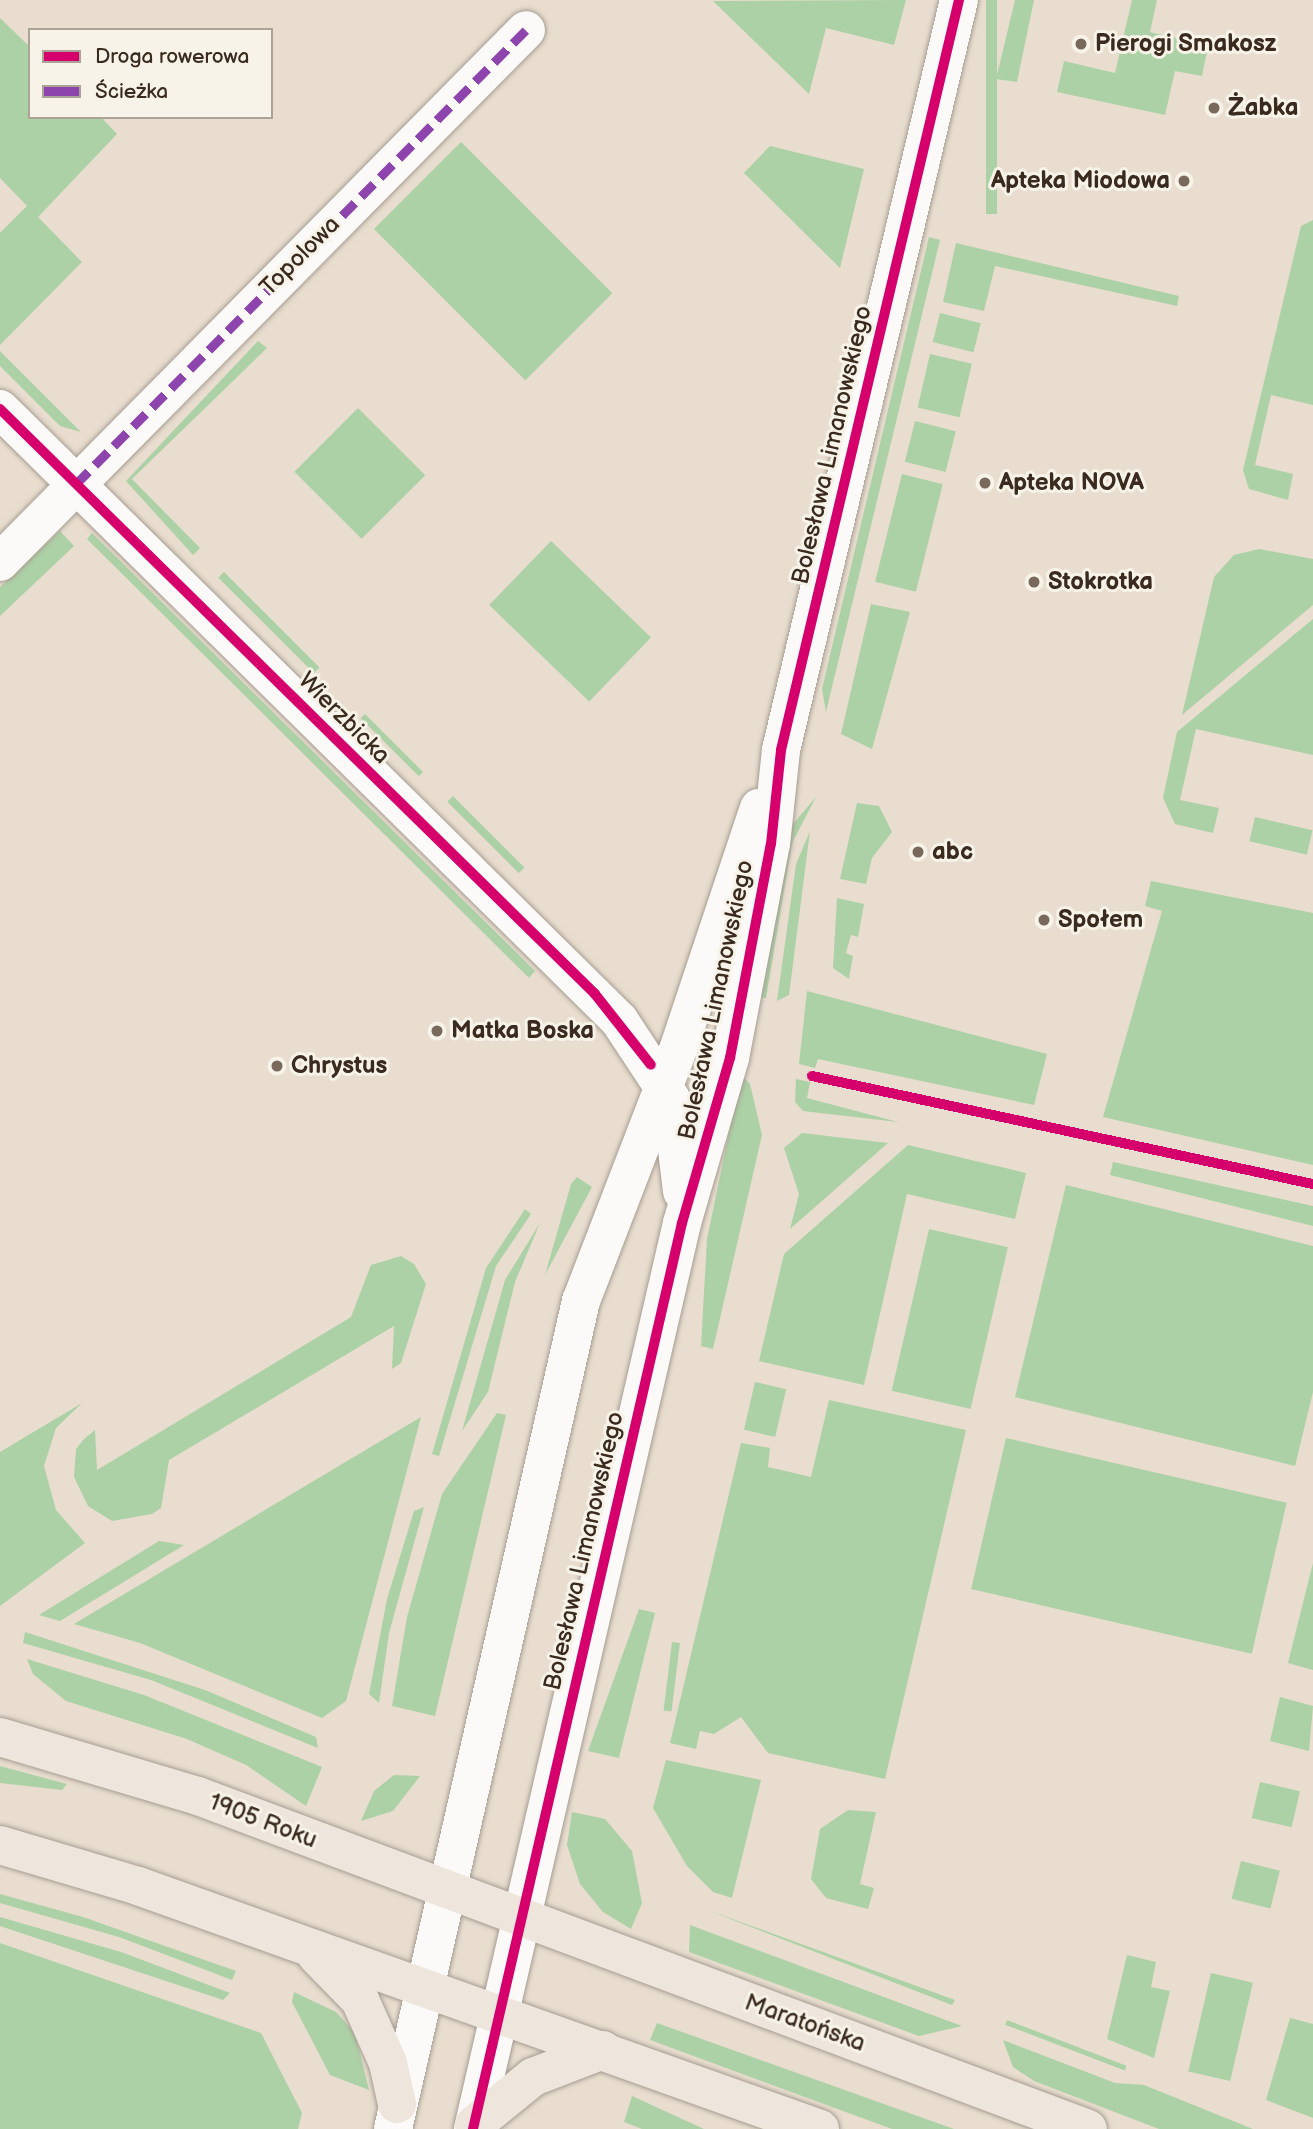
<!DOCTYPE html>
<html>
<head>
<meta charset="utf-8">
<style>
  body { margin:0 }
  #map { position:relative; width:1313px; height:2129px; overflow:hidden; background:#e8ddce; font-family:"Balsamiq Sans",sans-serif }
  div>[style] { position:absolute }
  .green>* { inset:0; background:#add1a6; transform-origin:0 0 }
  .roads { filter:drop-shadow(0 0 2px #a69d93) drop-shadow(0 0 2px #a69d93) }
  .minor>* { height:38px; margin:-19px; padding:0 19px; transform-origin:19px; border-radius:19px; background:#fcfaf8 }
  .major>* { height:38px; margin:-19px; padding:0 19px; transform-origin:19px; border-radius:19px; background:#eee5dc }
  .quiet>* { height:9px; margin-top:-4.5px; transform-origin:0; background:repeating-linear-gradient(90deg,#8e44ad 0 18px,transparent 0 27px) }
  .cycleway>* { height:10px; margin:-5px; padding:0 5px; transform-origin:5px; border-radius:5px; background:#d6006c }
  .dots>* { width:19px; height:19px; translate:-50% -50%; box-sizing:border-box; border:4px solid #f7f3e8; border-radius:50% }
  span { translate:-50% -50%; white-space:nowrap; text-align:center; line-height:1.15; -webkit-text-stroke:6px #f7f3e8; paint-order:stroke }
  .poi-label { font-size:24px; color:#3b2a1e; font-weight:700 }
  .left { translate:0 -50%; text-align:left }
  .right { translate:-100% -50%; text-align:right }
  .street-label { font-size:24px; color:#3b2a1e }
  .legend { position:absolute; left:28px; top:28px; width:245px; height:91px; box-sizing:border-box; background:#f7f3e8; border:2px solid #aca397; margin:0; padding:9px 12px; list-style:none; font-size:21px; color:#3b2a1e }
  .legend li { display:flex; align-items:center; gap:14px; height:35px }
  .legend b { width:35px; border:2px solid #aca397 }
</style>
</head>
<body>
<div id="map">
  <div class="green">
    <div style="clip-path:polygon(906px 0,894px 45px,826px 28px,809px 94px,713px 1px)"></div>
    <div style="left:986px;top:0;width:11px;height:214px"></div>
    <div style="clip-path:polygon(1015px 0,1034px 0,1017px 82px,996px 79px)"></div>
    <div style="clip-path:polygon(1132px 0,1157px 0,1150px 32px,1208px 46px,1202px 76px,1175px 71px,1165px 115px,1057px 92px,1064px 61px,1115px 73px)"></div>
    <div style="clip-path:polygon(0 18px,30px 47px,30px 117px,101px 117px,117px 134px,38px 217px,82px 262px,0 345px,0 233px,27px 206px,0 178px)"></div>
    <div style="left:461px;top:142px;width:214px;height:123px;rotate:45deg"></div>
    <div style="clip-path:polygon(770px 146px,864px 169px,840px 268px,744px 173px)"></div>
    <div style="clip-path:polygon(1313px 220px,1313px 405px,1271px 395px,1255px 465px,1293px 474px,1288px 500px,1249px 489px,1243px 470px,1301px 226px)"></div>
    <div style="clip-path:polygon(929px 237px,940px 240px,826px 712px,822px 689px)"></div>
    <div style="clip-path:polygon(956px 243px,1179px 296px,1177px 306px,995px 266px,984px 311px,943px 302px)"></div>
    <div style="left:940px;top:313px;width:42px;height:30px;rotate:14deg"></div>
    <div style="clip-path:polygon(258px 341px,267px 348px,132px 479px,200px 548px,193px 555px,126px 481px)"></div>
    <div style="clip-path:polygon(0 351px,81px 432px,60px 426px,0 366px)"></div>
    <div style="left:930px;top:354px;width:43px;height:55px;rotate:13deg"></div>
    <div style="left:358px;top:408px;width:95px;height:90px;rotate:45deg"></div>
    <div style="left:915px;top:421px;width:42px;height:42px;rotate:14deg"></div>
    <div style="left:902px;top:474px;width:42px;height:111px;rotate:14deg"></div>
    <div style="clip-path:polygon(60px 531px,74px 546px,0 616px,0 587px)"></div>
    <div style="clip-path:polygon(92px 533px,535px 971px,529px 978px,87px 539px)"></div>
    <div style="left:551px;top:541px;width:139px;height:89px;rotate:44deg"></div>
    <div style="clip-path:polygon(1259px 549px,1313px 559px,1313px 605px,1182px 715px,1214px 577px,1234px 555px)"></div>
    <div style="left:224px;top:572px;width:135px;height:8px;rotate:45deg"></div>
    <div style="clip-path:polygon(871px 604px,910px 612px,872px 749px,841px 734px)"></div>
    <div style="clip-path:polygon(1313px 619px,1313px 755px,1196px 729px,1180px 800px,1219px 808px,1213px 833px,1175px 824px,1163px 798px,1177px 732px)"></div>
    <div style="left:365px;top:714px;width:82px;height:6px;rotate:45deg"></div>
    <div style="left:453px;top:796px;width:101px;height:8px;rotate:45deg"></div>
    <div style="clip-path:polygon(816px 797px,792px 843px,766px 998px,758px 997px,793px 824px)"></div>
    <div style="clip-path:polygon(857px 803px,879px 806px,892px 832px,872px 858px,866px 884px,840px 879px)"></div>
    <div style="left:1255px;top:817px;width:59px;height:25px;rotate:13deg"></div>
    <div style="clip-path:polygon(810px 831px,789px 995px,777px 1001px,796px 864px)"></div>
    <div style="clip-path:polygon(1151px 881px,1313px 913px,1313px 1165px,1103px 1117px,1162px 911px,1145px 906px)"></div>
    <div style="clip-path:polygon(837px 898px,864px 904px,858px 937px,851px 935px,846px 953px,853px 956px,849px 979px,833px 968px)"></div>
    <div style="clip-path:polygon(807px 991px,1047px 1054px,1034px 1105px,818px 1059px,815px 1068px,799px 1064px)"></div>
    <div style="clip-path:polygon(741px 1075px,750px 1084px,762px 1135px,713px 1349px,701px 1346px,707px 1239px)"></div>
    <div style="clip-path:polygon(796px 1079px,810px 1082px,807px 1098px,898px 1122px,803px 1111px,795px 1102px)"></div>
    <div style="clip-path:polygon(802px 1133px,888px 1143px,790px 1229px,799px 1194px,784px 1148px)"></div>
    <div style="clip-path:polygon(908px 1145px,1026px 1173px,1015px 1219px,907px 1194px,864px 1385px,759px 1361px,784px 1254px)"></div>
    <div style="clip-path:polygon(1113px 1162px,1313px 1206px,1313px 1226px,1110px 1175px)"></div>
    <div style="clip-path:polygon(577px 1177px,592px 1187px,545px 1275px,571px 1184px)"></div>
    <div style="clip-path:polygon(1066px 1185px,1313px 1246px,1313px 1392px,1295px 1466px,1015px 1397px)"></div>
    <div style="clip-path:polygon(525px 1209px,531px 1214px,496px 1266px,439px 1456px,432px 1454px,486px 1268px)"></div>
    <div style="clip-path:polygon(540px 1223px,515px 1282px,488px 1392px,462px 1431px,505px 1280px)"></div>
    <div style="left:929px;top:1229px;width:81px;height:166px;rotate:13deg"></div>
    <div style="clip-path:polygon(401px 1256px,414px 1264px,426px 1284px,401px 1363px,392px 1369px,394px 1326px,169px 1460px,161px 1508px,152px 1514px,112px 1521px,88px 1506px,74px 1477px,76px 1449px,84px 1439px,95px 1430px,97px 1470px,351px 1317px,371px 1265px)"></div>
    <div style="left:755px;top:1382px;width:32px;height:49px;rotate:13deg"></div>
    <div style="clip-path:polygon(829px 1400px,966px 1430px,885px 1779px,768px 1753px,741px 1717px,714px 1734px,700px 1731px,696px 1749px,670px 1743px,741px 1443px,770px 1448px,768px 1467px,811px 1477px)"></div>
    <div style="clip-path:polygon(82px 1403px,56px 1428px,44px 1466px,56px 1510px,85px 1543px,0 1606px,0 1452px)"></div>
    <div style="clip-path:polygon(497px 1413px,506px 1415px,435px 1716px,392px 1706px,407px 1617px,442px 1494px)"></div>
    <div style="clip-path:polygon(421px 1417px,346px 1701px,322px 1718px,140px 1643px,74px 1624px)"></div>
    <div style="left:1006px;top:1438px;width:288px;height:155px;rotate:13deg"></div>
    <div style="clip-path:polygon(424px 1507px,389px 1633px,379px 1703px,369px 1694px,387px 1599px,414px 1511px)"></div>
    <div style="clip-path:polygon(159px 1541px,184px 1545px,60px 1621px,39px 1615px)"></div>
    <div style="clip-path:polygon(1313px 1563px,1313px 1670px,1288px 1663px)"></div>
    <div style="clip-path:polygon(639px 1609px,655px 1613px,619px 1758px,588px 1751px)"></div>
    <div style="clip-path:polygon(25px 1632px,205px 1690px,316px 1737px,318px 1748px,151px 1680px,23px 1643px)"></div>
    <div style="left:672px;top:1642px;width:8px;height:69px;rotate:7deg"></div>
    <div style="clip-path:polygon(27px 1659px,144px 1695px,322px 1767px,306px 1806px,246px 1765px,187px 1739px,66px 1701px,33px 1674px)"></div>
    <div style="clip-path:polygon(1280px 1697px,1313px 1706px,1309px 1751px,1270px 1741px)"></div>
    <div style="clip-path:polygon(666px 1760px,761px 1780px,732px 1898px,713px 1892px,687px 1866px,653px 1808px)"></div>
    <div style="clip-path:polygon(0 1766px,67px 1784px,62px 1790px,0 1783px)"></div>
    <div style="clip-path:polygon(394px 1775px,420px 1776px,393px 1811px,361px 1821px,374px 1791px)"></div>
    <div style="left:1260px;top:1782px;width:41px;height:37px;rotate:13deg"></div>
    <div style="clip-path:polygon(848px 1810px,876px 1812px,860px 1884px,874px 1888px,868px 1909px,826px 1898px,811px 1879px,820px 1829px)"></div>
    <div style="clip-path:polygon(572px 1812px,605px 1819px,632px 1851px,642px 1903px,631px 1929px,603px 1912px,580px 1884px,567px 1845px)"></div>
    <div style="left:1241px;top:1861px;width:40px;height:39px;rotate:14deg"></div>
    <div style="clip-path:polygon(0 1894px,83px 1917px,236px 1971px,232px 1980px,119px 1937px,0 1903px)"></div>
    <div style="clip-path:polygon(705px 1909px,955px 2000px,952px 2005px)"></div>
    <div style="clip-path:polygon(0 1917px,121px 1952px,230px 1993px,223px 2000px,0 1926px)"></div>
    <div style="clip-path:polygon(690px 1925px,962px 2026px,919px 2036px,689px 1952px)"></div>
    <div style="clip-path:polygon(0 1943px,261px 2033px,302px 2113px,298px 2129px,0 2129px)"></div>
    <div style="clip-path:polygon(1127px 1955px,1156px 1962px,1151px 1987px,1170px 1991px,1154px 2058px,1107px 2039px)"></div>
    <div style="left:1211px;top:1973px;width:43px;height:101px;rotate:13deg"></div>
    <div style="clip-path:polygon(294px 1992px,336px 2012px,355px 2033px,369px 2090px,330px 2075px,292px 2002px)"></div>
    <div style="clip-path:polygon(1290px 2018px,1313px 2024px,1313px 2118px,1266px 2100px)"></div>
    <div style="left:1007px;top:2020px;width:128px;height:5px;rotate:21deg"></div>
    <div style="clip-path:polygon(657px 2023px,954px 2129px,892px 2129px,650px 2040px)"></div>
    <div style="clip-path:polygon(1003px 2040px,1115px 2083px,1144px 2085px,1253px 2129px,1159px 2129px,1034px 2081px,1013px 2067px)"></div>
    <div style="clip-path:polygon(632px 2096px,704px 2129px,642px 2129px,624px 2122px)"></div>
  </div>
  <div class="roads">
    <div class="minor">
      <div style="left:0;top:409px;width:870px;rotate:44.63deg"></div>
      <div style="left:619px;top:1020px;width:95px;rotate:56.6deg"></div>
      <div style="left:671px;top:1099px;width:93px;rotate:83.2deg"></div>
      <div style="left:0;top:562px;width:748px;rotate:-45.32deg"></div>
      <div style="left:393px;top:2129px;width:849px;rotate:-77.21deg"></div>
      <div style="left:581px;top:1301px;width:275px;rotate:-68.9deg"></div>
      <div style="left:680px;top:1044px;width:249px;rotate:-71.5deg"></div>
      <div style="left:473px;top:2129px;width:930px;rotate:-77.01deg"></div>
      <div style="left:682px;top:1223px;width:172px;rotate:-73.8deg"></div>
      <div style="left:730px;top:1058px;width:218px;rotate:-79.2deg"></div>
      <div style="left:771px;top:844px;width:95px;rotate:-83.9deg"></div>
      <div style="left:781px;top:750px;width:771px;rotate:-76.65deg"></div>
    </div>
    <div class="major">
      <div style="left:0;top:1737px;width:207px;rotate:16.6deg"></div>
      <div style="left:198px;top:1796px;width:950px;rotate:20.51deg"></div>
      <div style="left:0;top:1845px;width:144px;rotate:16.5deg"></div>
      <div style="left:138px;top:1886px;width:724px;rotate:19.61deg"></div>
      <div style="left:316px;top:1955px;width:63px;rotate:45.6deg"></div>
      <div style="left:360px;top:2000px;width:69px;rotate:66deg"></div>
      <div style="left:388px;top:2063px;width:42px;rotate:77.6deg"></div>
      <div style="left:474px;top:2125px;width:76px;rotate:-39.1deg"></div>
      <div style="left:533px;top:2077px;width:75px;rotate:-21.1deg"></div>
    </div>
  </div>
  <div class="quiet">
    <div style="left:76px;top:484px;width:639px;rotate:-45.25deg"></div>
  </div>
  <div class="cycleway">
    <div style="left:0;top:409px;width:834px;rotate:44.51deg"></div>
    <div style="left:595px;top:994px;width:90px;rotate:51.7deg"></div>
    <div style="left:812px;top:1076px;width:513px;rotate:12.17deg"></div>
    <div style="left:473px;top:2129px;width:930px;rotate:-77.01deg"></div>
    <div style="left:682px;top:1223px;width:172px;rotate:-73.8deg"></div>
    <div style="left:730px;top:1058px;width:218px;rotate:-79.2deg"></div>
    <div style="left:771px;top:844px;width:95px;rotate:-83.9deg"></div>
    <div style="left:781px;top:750px;width:771px;rotate:-76.65deg"></div>
  </div>
  <div class="dots">
    <div style="left:1081px;top:44px;background:#78695c"></div>
    <div style="left:1214px;top:108px;background:#78695c"></div>
    <div style="left:1184px;top:181px;background:#78695c"></div>
    <div style="left:985px;top:483px;background:#78695c"></div>
    <div style="left:1034px;top:582px;background:#78695c"></div>
    <div style="left:918px;top:852px;background:#78695c"></div>
    <div style="left:1044px;top:920px;background:#78695c"></div>
    <div style="left:437px;top:1031px;background:#78695c"></div>
    <div style="left:277px;top:1066px;background:#78695c"></div>
  </div>
  <div class="poi-label">
    <span class="left" style="left:1095px;top:44px">Pierogi Smakosz</span>
    <span class="left" style="left:1228px;top:108px">Żabka</span>
    <span class="right" style="left:1170px;top:181px">Apteka Miodowa</span>
    <span class="left" style="left:999px;top:483px">Apteka NOVA</span>
    <span class="left" style="left:1048px;top:582px">Stokrotka</span>
    <span class="left" style="left:932px;top:852px">abc</span>
    <span class="left" style="left:1058px;top:920px">Społem</span>
    <span class="left" style="left:451px;top:1031px">Matka Boska</span>
    <span class="left" style="left:291px;top:1066px">Chrystus</span>
  </div>
  <div class="street-label">
    <span style="left:300px;top:256px;rotate:-45deg">Topolowa</span>
    <span style="left:832px;top:445px;rotate:-77deg">Bolesława Limanowskiego</span>
    <span style="left:344px;top:718px;rotate:45deg">Wierzbicka</span>
    <span style="left:716px;top:1000px;rotate:-78deg">Bolesława Limanowskiego</span>
    <span style="left:584px;top:1551px;rotate:-77deg">Bolesława Limanowskiego</span>
    <span style="left:263px;top:1821px;rotate:21deg">1905 Roku</span>
    <span style="left:805px;top:2023px;rotate:20deg">Maratońska</span>
  </div>
  <ul class="legend">
  <li><b style="height:9px;background:#d6006c"></b>Droga rowerowa</li>
  <li><b style="height:9px;background:#8e44ad"></b>Ścieżka</li>
  </ul>
</div>
</body>
</html>
